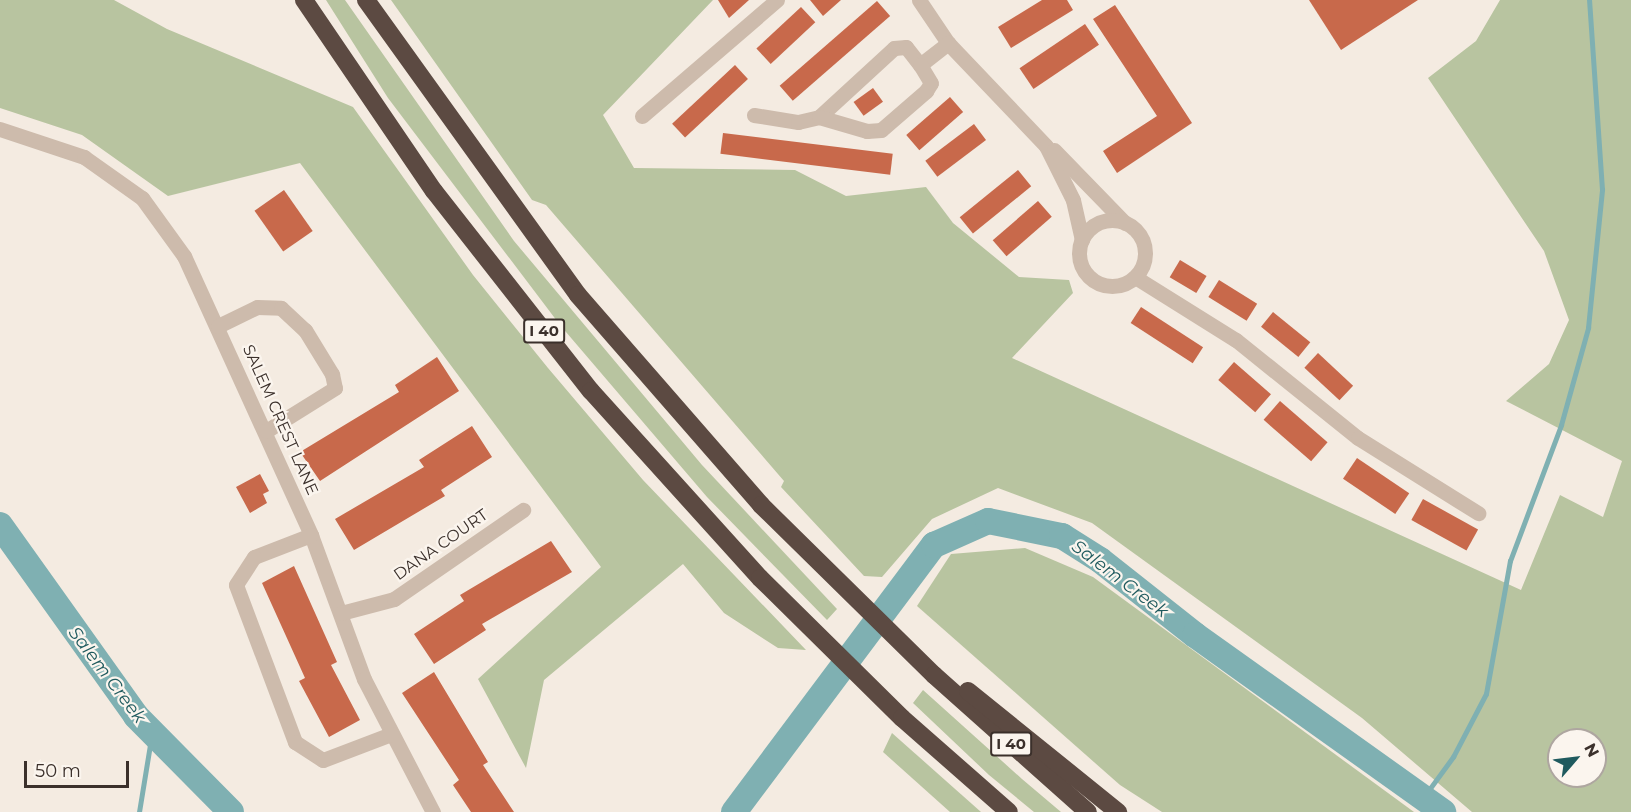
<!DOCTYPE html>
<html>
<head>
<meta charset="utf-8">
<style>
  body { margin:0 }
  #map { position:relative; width:1631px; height:812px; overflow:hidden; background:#f4ebe1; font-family:Montserrat,sans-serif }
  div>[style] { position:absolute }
  .green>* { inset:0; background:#b8c4a0 }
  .stream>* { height:4.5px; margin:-2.25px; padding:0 2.25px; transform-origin:2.25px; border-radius:2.25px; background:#7fb0b2 }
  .river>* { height:26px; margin:-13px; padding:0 13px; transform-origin:13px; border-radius:13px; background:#7fb0b2 }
  .building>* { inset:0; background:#c8694b; transform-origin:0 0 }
  .minor>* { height:15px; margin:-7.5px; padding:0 7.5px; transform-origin:7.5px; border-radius:7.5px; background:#cdbbac }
  .minor>.ring { margin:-7.5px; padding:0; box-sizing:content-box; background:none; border:15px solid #cdbbac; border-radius:50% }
  .motorway>* { height:18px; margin:-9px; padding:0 9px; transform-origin:9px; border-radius:9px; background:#5c4a42 }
  span { translate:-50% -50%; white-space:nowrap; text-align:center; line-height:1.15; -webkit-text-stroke:4.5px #fbf5ee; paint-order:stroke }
  .shield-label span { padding:2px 4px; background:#fbf5ee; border:2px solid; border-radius:4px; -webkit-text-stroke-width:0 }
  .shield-label { font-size:15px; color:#3b302b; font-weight:700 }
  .street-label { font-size:16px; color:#3b302b }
  .water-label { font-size:18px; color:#1f5a5e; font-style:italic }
  .north { position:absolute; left:1547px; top:728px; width:60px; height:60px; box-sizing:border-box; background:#fbf5ee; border:2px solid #aea6a0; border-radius:50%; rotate:62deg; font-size:16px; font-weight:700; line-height:24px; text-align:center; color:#3b302b }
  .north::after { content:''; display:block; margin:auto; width:21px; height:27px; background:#1f5a5e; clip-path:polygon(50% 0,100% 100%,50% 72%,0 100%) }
  .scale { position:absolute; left:24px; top:761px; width:105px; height:27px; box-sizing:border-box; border:3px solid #3b302b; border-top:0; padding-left:8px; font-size:18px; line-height:21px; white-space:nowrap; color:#3b302b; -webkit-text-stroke:4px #fbf5ee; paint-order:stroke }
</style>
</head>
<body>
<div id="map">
  <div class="green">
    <div style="clip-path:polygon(0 0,114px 0,167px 29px,353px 107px,473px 275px,548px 368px,643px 480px,806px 650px,778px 648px,724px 613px,683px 564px,544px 680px,526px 768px,478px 679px,601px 567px,300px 163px,168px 196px,82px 135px,0 108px)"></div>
    <div style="clip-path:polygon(326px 0,345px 0,514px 241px,702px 465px,837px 609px,827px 620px,707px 497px,560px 325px,388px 98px)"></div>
    <div style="clip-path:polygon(evenodd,391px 0,713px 0,603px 115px,634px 168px,795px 170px,846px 196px,926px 187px,953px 223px,1019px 277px,1069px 280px,1073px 293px,1012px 358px,1521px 590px,1560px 495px,1603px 517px,1622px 461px,1506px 401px,1549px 364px,1569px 320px,1544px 251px,1428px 78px,1476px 41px,1500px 0,1631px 0,1631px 812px,1472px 812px,1362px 718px,1092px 523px,998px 488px,932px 519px,882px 577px,864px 576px,781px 487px,784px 481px,546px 205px,532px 200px,391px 0,1559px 740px,1595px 740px,1595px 776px,1559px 776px,1559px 740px)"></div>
    <div style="clip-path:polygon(1025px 548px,1093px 577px,1414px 812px,1162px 812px,1120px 785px,917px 606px,951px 554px)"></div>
    <div style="clip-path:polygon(923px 690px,1022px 779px,1061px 812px,1034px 812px,989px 775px,913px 703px)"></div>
    <div style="clip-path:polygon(892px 733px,981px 812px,950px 812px,883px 752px)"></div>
  </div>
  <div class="stream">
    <div style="left:1423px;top:798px;width:51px;rotate:-53.8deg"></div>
    <div style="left:1453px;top:757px;width:71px;rotate:-62.4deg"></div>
    <div style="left:1486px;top:694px;width:135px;rotate:-79.8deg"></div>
    <div style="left:1510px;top:561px;width:145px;rotate:-69.4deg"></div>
    <div style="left:1561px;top:425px;width:101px;rotate:-74.4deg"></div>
    <div style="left:1588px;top:328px;width:139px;rotate:-84.2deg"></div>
    <div style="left:1602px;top:190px;width:190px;rotate:-93.9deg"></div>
    <div style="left:139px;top:812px;width:80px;rotate:-80.7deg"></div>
  </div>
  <div class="river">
    <div style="left:0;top:525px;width:234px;rotate:54.5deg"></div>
    <div style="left:136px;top:716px;width:135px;rotate:45.3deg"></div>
    <div style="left:734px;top:812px;width:334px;rotate:-53.2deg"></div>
    <div style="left:934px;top:545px;width:59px;rotate:-24deg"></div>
    <div style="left:988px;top:521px;width:76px;rotate:11.5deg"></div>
    <div style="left:1062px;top:536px;width:45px;rotate:32.3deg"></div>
    <div style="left:1100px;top:560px;width:121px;rotate:38.3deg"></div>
    <div style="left:1195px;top:635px;width:305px;rotate:35.5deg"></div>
  </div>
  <div class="building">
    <div style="clip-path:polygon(718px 0,749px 0,729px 18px)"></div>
    <div style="clip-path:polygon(810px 0,841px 0,823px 16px)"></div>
    <div style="clip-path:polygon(1042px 0,1067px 0,1073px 10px,1011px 48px,998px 27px)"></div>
    <div style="clip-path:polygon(1309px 0,1418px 0,1341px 50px)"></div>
    <div style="left:877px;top:1px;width:20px;height:129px;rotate:49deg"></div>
    <div style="clip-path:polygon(1115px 5px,1192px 123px,1117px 173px,1103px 151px,1157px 116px,1093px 19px)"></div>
    <div style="left:801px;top:7px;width:21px;height:61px;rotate:47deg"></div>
    <div style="left:1085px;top:24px;width:25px;height:79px;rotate:56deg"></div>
    <div style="left:735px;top:65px;width:19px;height:86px;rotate:47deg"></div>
    <div style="left:873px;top:88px;width:17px;height:24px;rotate:54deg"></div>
    <div style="left:950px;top:97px;width:20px;height:58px;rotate:49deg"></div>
    <div style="left:974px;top:124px;width:20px;height:61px;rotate:53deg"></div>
    <div style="left:723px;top:133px;width:171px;height:21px;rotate:7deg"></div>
    <div style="left:1018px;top:170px;width:21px;height:75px;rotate:51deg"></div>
    <div style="left:284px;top:190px;width:50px;height:36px;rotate:55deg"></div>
    <div style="left:1038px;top:201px;width:21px;height:60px;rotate:49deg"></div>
    <div style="left:1180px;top:260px;width:31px;height:20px;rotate:31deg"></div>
    <div style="left:1219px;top:280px;width:45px;height:20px;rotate:32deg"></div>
    <div style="left:1141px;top:307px;width:74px;height:19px;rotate:33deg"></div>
    <div style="left:1273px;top:312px;width:48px;height:19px;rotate:39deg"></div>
    <div style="left:1318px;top:353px;width:48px;height:20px;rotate:43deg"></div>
    <div style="clip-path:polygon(437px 357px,459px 391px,320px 481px,300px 452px,399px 392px,395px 385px)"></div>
    <div style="left:1234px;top:362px;width:49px;height:24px;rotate:41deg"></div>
    <div style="left:1280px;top:401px;width:63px;height:25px;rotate:41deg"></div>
    <div style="clip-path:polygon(472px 426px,492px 457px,441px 490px,445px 496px,354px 550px,335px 519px,424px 467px,419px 460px)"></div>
    <div style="left:1357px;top:458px;width:63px;height:25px;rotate:34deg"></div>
    <div style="clip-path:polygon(260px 474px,269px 491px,263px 494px,267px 503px,250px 513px,236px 487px)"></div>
    <div style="left:1423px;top:499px;width:63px;height:24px;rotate:29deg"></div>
    <div style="clip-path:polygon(551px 541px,572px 572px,482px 624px,486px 630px,434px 664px,414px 634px,464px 601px,460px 595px)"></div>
    <div style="clip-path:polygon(294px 566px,337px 662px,331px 665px,360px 720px,329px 737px,299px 681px,305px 678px,262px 583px)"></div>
    <div style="clip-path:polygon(434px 672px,488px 762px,483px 765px,514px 812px,471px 812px,453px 785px,459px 780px,402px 693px)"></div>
  </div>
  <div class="minor">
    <div style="left:919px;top:0;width:52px;rotate:56deg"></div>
    <div style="left:948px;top:43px;width:142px;rotate:46.4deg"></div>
    <div style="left:1046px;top:146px;width:60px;rotate:63.4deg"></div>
    <div style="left:1073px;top:200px;width:41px;rotate:77.3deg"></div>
    <div style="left:754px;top:115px;width:45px;rotate:9deg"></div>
    <div style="left:798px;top:122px;width:22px;rotate:-13deg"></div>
    <div style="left:819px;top:117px;width:102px;rotate:-42.6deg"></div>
    <div style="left:894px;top:48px;width:12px;rotate:-5deg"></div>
    <div style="left:906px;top:47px;width:23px;rotate:52deg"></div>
    <div style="left:920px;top:65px;width:36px;rotate:-38deg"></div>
    <div style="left:642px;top:116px;width:178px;rotate:-40.7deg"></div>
    <div style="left:819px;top:117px;width:50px;rotate:16.3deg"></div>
    <div style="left:867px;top:131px;width:14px;rotate:-4deg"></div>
    <div style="left:881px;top:130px;width:60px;rotate:-40.9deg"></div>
    <div style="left:926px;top:91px;width:9px;rotate:-58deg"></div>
    <div style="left:931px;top:83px;width:21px;rotate:-121deg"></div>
    <div style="left:0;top:129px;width:89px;rotate:18.4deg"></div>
    <div style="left:84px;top:157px;width:71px;rotate:35.3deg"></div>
    <div style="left:142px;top:198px;width:72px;rotate:54.1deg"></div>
    <div style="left:184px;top:256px;width:307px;rotate:65.5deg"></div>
    <div style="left:311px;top:535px;width:153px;rotate:69.8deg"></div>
    <div style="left:364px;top:679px;width:150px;rotate:62.6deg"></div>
    <div style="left:1054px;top:150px;width:102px;rotate:45.8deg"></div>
    <div class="ring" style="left:1079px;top:220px;width:51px;height:51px"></div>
    <div style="left:1135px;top:277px;width:119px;rotate:32deg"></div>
    <div style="left:1236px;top:340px;width:156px;rotate:38.8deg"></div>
    <div style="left:1358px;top:438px;width:142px;rotate:32deg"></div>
    <div style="left:218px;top:326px;width:43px;rotate:-26deg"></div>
    <div style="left:257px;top:307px;width:24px;rotate:2deg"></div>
    <div style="left:281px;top:308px;width:33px;rotate:43deg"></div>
    <div style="left:305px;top:330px;width:52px;rotate:58.5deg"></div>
    <div style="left:332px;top:374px;width:14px;rotate:78deg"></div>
    <div style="left:335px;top:388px;width:81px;rotate:148.1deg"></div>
    <div style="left:311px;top:535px;width:61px;rotate:158.9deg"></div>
    <div style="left:254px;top:557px;width:33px;rotate:123deg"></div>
    <div style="left:236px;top:585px;width:168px;rotate:69.4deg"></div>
    <div style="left:295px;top:742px;width:33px;rotate:33deg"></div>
    <div style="left:323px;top:760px;width:73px;rotate:-20.9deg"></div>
    <div style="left:341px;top:613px;width:55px;rotate:-14.8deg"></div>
    <div style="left:394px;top:599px;width:157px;rotate:-34.6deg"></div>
  </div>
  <div class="motorway">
    <div style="left:304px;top:0;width:231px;rotate:55.8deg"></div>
    <div style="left:434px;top:191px;width:254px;rotate:51.9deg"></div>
    <div style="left:591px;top:391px;width:252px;rotate:47.9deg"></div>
    <div style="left:760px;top:578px;width:199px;rotate:44.6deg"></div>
    <div style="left:902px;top:718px;width:142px;rotate:41.3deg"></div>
    <div style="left:366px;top:0;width:363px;rotate:54.3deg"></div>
    <div style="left:578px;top:295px;width:279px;rotate:48.9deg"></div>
    <div style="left:761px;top:505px;width:243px;rotate:44.5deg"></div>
    <div style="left:934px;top:675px;width:206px;rotate:41.7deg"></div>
    <div style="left:968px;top:691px;width:193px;rotate:38.9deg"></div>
  </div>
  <div class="shield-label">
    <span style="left:544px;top:331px">I 40</span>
    <span style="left:1011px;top:744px">I 40</span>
  </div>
  <div class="street-label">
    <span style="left:280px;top:420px;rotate:66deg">SALEM CREST LANE</span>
    <span style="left:441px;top:545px;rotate:-35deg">DANA COURT</span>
  </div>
  <div class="water-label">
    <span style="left:1120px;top:579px;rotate:37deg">Salem Creek</span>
    <span style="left:107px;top:675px;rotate:53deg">Salem Creek</span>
  </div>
  <div class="north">N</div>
  <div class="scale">50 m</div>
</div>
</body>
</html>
